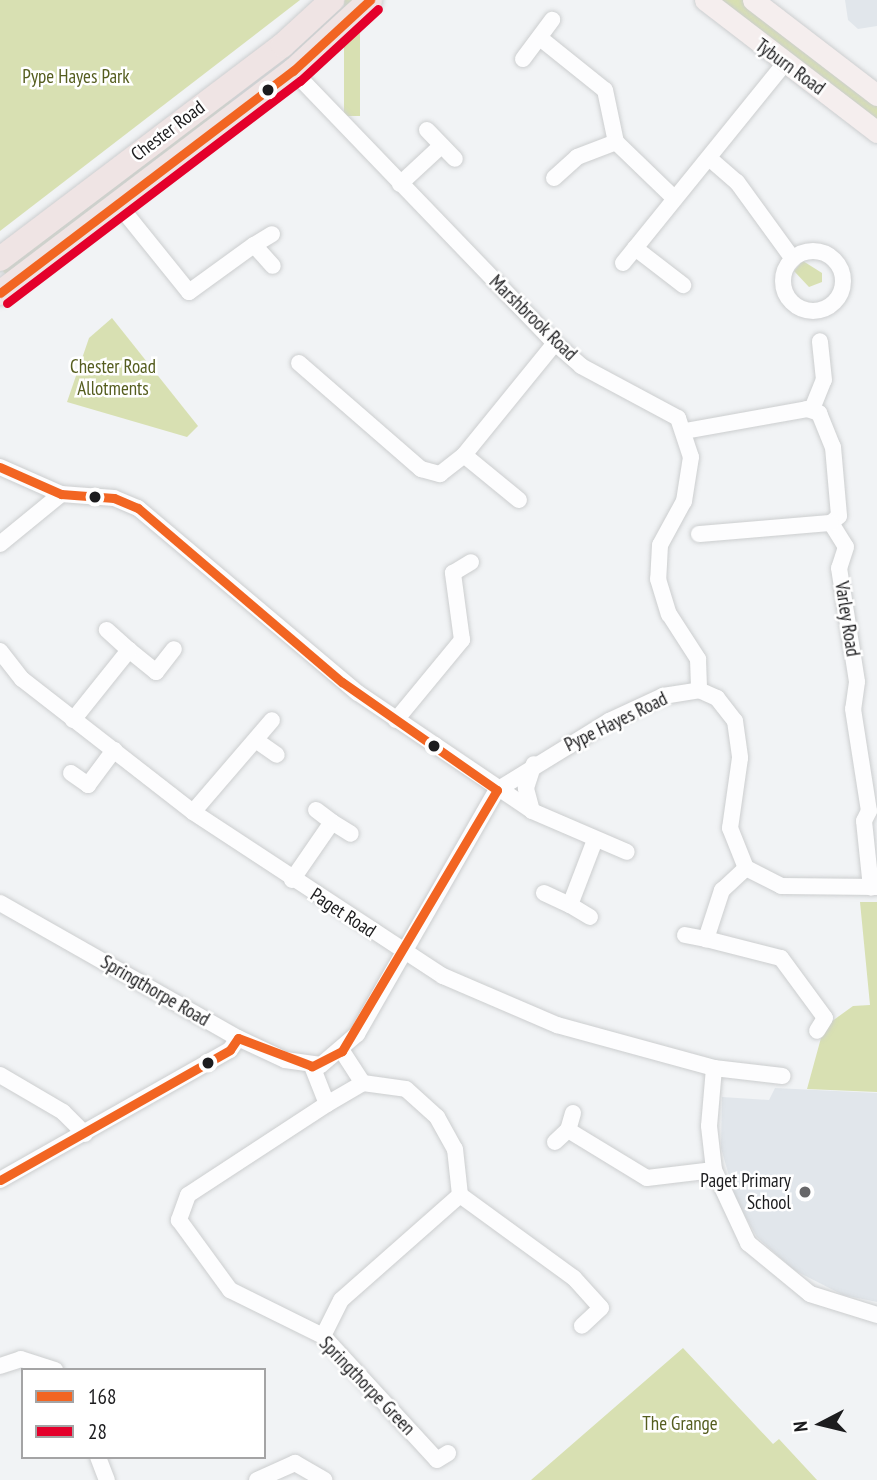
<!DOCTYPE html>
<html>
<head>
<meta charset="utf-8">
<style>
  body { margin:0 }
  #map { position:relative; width:877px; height:1480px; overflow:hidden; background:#f1f3f5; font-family:"PT Sans Narrow",sans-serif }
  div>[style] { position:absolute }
  .built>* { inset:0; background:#e1e6eb }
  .green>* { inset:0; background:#d8e0b2; transform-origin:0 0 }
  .roads { filter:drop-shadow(0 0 2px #cccecf) drop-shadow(0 0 2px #cccecf) }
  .minor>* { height:16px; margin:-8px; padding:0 8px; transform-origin:8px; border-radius:8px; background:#fdfdfe }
  .minor>.ring { margin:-8px; padding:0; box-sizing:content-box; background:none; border:16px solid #fdfdfe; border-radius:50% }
  .major>* { height:21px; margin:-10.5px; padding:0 10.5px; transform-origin:10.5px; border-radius:10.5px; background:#f5eeee }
  .highway>* { height:24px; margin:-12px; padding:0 12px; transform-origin:12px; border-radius:12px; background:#efe4e4 }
  .bus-1>* { height:9px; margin:-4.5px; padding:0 4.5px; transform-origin:4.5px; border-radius:4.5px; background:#f26522 }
  .bus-2>* { height:9px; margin:-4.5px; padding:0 4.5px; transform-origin:4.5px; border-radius:4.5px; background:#e4002b }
  .dots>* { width:19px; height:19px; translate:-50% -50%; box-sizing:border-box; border:4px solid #fff; border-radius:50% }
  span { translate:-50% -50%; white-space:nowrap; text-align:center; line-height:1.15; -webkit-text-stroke:5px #fff; paint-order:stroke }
  .street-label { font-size:19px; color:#1c1c1e }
  .park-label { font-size:19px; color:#555d1f }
  .poi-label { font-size:19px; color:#1c1c1e }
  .right { translate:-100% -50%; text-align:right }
  .legend { position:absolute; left:21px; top:1368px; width:245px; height:91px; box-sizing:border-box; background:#fff; border:2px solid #a4a4a5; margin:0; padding:9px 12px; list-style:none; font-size:21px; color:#1c1c1e }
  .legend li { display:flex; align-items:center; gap:14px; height:35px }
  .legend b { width:35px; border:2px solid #a4a4a5 }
  .north { position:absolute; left:786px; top:1389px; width:70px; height:70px; -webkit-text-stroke:5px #fff; paint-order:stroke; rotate:263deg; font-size:19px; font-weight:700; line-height:28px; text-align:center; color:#1c1c1e }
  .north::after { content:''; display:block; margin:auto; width:24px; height:32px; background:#1c1c1e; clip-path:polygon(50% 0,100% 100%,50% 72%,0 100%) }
</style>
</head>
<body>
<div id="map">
  <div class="built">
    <div style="clip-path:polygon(845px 0,877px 0,877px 26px,858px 29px,848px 20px)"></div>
    <div style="clip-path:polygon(775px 1088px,877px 1093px,877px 1302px,843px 1295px,794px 1270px,757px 1237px,736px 1200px,721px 1148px,722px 1097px,769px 1100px)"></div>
  </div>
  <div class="green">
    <div style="clip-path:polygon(0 0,300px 0,0 231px)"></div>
    <div style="left:344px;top:0;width:16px;height:116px"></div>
    <div style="clip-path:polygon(719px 0,745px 0,877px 101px,877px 121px)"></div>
    <div style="left:227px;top:96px;width:14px;height:284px;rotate:54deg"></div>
    <div style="clip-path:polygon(803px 261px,822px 273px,822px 282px,809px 287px,794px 271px)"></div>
    <div style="clip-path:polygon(112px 318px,198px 426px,187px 437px,67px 402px,89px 338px)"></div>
    <div style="clip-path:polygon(860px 902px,877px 902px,877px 1092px,807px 1089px,824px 1027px,853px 1006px,870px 1005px)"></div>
    <div style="clip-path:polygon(683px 1348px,773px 1444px,779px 1439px,817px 1480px,531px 1480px)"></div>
  </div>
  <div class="roads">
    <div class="minor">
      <div style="left:540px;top:38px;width:83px;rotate:38.7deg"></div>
      <div style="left:605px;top:90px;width:53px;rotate:78.1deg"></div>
      <div style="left:523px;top:59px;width:49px;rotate:-53.4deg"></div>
      <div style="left:293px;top:71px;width:378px;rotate:46.1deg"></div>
      <div style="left:555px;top:343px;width:35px;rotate:41deg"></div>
      <div style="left:581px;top:366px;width:110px;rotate:28.2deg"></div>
      <div style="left:678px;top:418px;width:41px;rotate:71.6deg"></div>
      <div style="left:691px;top:457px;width:45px;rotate:99deg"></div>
      <div style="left:684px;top:501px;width:50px;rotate:118.6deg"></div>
      <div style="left:660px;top:545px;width:34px;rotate:93deg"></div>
      <div style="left:658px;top:579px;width:37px;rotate:73deg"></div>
      <div style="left:669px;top:614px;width:54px;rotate:57.2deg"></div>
      <div style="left:698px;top:659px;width:31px;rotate:88deg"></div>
      <div style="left:427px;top:130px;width:40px;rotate:46deg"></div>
      <div style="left:709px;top:158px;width:37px;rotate:41deg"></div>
      <div style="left:737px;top:182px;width:95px;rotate:54deg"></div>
      <div style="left:554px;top:178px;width:31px;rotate:-42deg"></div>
      <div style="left:577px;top:157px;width:42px;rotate:-21deg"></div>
      <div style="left:616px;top:142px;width:81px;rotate:44deg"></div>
      <div style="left:400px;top:184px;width:56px;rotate:-42.8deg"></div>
      <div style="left:118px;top:204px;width:113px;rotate:51.1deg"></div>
      <div style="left:189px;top:292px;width:80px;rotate:-35.9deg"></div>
      <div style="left:254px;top:245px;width:28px;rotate:48deg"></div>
      <div style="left:254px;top:245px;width:21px;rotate:-31deg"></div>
      <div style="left:635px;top:248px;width:61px;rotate:37.6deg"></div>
      <div class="ring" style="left:783px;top:251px;width:44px;height:44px"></div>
      <div style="left:623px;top:263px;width:257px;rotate:-51deg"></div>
      <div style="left:299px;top:363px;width:162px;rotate:41deg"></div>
      <div style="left:421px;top:469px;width:20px;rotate:15deg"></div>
      <div style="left:440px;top:474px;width:31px;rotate:-38deg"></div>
      <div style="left:464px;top:455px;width:144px;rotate:-50.9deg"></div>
      <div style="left:812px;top:409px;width:31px;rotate:-68deg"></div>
      <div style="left:824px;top:380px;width:39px;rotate:-96deg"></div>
      <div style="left:685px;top:431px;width:124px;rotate:-10.2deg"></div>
      <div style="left:807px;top:409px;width:13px;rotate:18deg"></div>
      <div style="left:819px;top:413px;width:37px;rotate:68deg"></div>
      <div style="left:833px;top:447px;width:69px;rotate:85deg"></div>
      <div style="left:839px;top:516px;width:11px;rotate:139deg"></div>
      <div style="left:464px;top:455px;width:71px;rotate:39.3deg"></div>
      <div style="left:0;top:467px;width:67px;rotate:23.9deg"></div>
      <div style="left:61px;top:494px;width:53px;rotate:4.3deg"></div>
      <div style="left:114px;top:498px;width:26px;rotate:23deg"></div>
      <div style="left:138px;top:508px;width:287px;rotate:40.1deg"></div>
      <div style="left:358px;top:693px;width:210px;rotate:34.1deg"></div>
      <div style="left:532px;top:811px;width:103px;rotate:23.3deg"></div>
      <div style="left:831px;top:523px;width:28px;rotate:58deg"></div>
      <div style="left:846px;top:547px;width:22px;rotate:108deg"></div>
      <div style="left:839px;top:568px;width:115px;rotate:81deg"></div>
      <div style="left:857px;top:682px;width:27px;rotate:98deg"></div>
      <div style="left:853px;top:709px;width:103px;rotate:81.1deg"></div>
      <div style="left:869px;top:811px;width:11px;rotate:117deg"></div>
      <div style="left:864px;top:821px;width:67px;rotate:84deg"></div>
      <div style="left:699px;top:534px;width:132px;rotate:-4.8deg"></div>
      <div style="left:0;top:544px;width:79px;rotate:-39.3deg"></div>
      <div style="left:129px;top:650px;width:35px;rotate:39deg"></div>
      <div style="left:156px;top:672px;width:29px;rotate:-52deg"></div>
      <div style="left:0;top:651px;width:36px;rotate:52deg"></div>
      <div style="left:22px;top:679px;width:217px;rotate:37.9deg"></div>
      <div style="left:193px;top:812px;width:299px;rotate:33.3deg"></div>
      <div style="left:443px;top:976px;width:124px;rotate:23.3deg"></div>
      <div style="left:557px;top:1025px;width:163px;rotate:15.3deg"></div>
      <div style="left:714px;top:1068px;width:69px;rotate:6.6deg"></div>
      <div style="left:73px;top:720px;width:90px;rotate:-51.3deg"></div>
      <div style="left:129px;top:650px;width:30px;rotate:-138deg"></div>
      <div style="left:396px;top:720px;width:104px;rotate:-50.5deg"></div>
      <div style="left:462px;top:640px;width:68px;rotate:-97.7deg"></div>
      <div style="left:453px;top:573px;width:21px;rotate:-31deg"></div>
      <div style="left:257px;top:741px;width:24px;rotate:35deg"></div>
      <div style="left:71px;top:773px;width:21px;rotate:35deg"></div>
      <div style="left:88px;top:785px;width:44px;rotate:-53.4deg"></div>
      <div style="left:532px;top:811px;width:24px;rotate:-105deg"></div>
      <div style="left:526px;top:788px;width:25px;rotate:-72deg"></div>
      <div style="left:193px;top:812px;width:121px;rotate:-49.3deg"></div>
      <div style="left:332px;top:822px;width:22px;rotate:32deg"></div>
      <div style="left:746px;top:868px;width:33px;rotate:137deg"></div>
      <div style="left:722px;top:890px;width:52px;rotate:108.1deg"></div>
      <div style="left:706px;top:939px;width:77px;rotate:14.2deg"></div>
      <div style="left:781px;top:958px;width:74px;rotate:53.7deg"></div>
      <div style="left:825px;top:1018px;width:15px;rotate:122deg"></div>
      <div style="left:292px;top:880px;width:70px;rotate:-55.4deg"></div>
      <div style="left:332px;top:822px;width:20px;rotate:-143deg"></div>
      <div style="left:544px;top:893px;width:29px;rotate:25deg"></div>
      <div style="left:0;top:903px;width:274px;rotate:29.6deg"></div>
      <div style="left:238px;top:1038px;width:52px;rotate:25.1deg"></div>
      <div style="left:285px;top:1060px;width:36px;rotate:8deg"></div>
      <div style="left:321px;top:1065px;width:48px;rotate:-40.7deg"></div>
      <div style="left:357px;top:1034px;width:281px;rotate:-60.2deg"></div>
      <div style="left:497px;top:790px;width:132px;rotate:-31.6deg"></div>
      <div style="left:609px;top:721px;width:60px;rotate:-24.8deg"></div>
      <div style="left:663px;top:696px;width:36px;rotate:-9deg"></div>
      <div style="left:699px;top:690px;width:20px;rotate:24deg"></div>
      <div style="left:717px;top:698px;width:29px;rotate:52deg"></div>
      <div style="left:735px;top:721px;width:37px;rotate:82deg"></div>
      <div style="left:740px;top:758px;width:71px;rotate:98.1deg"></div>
      <div style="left:730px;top:828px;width:43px;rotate:68.2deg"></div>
      <div style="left:746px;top:868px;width:39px;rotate:27deg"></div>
      <div style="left:781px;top:886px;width:96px;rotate:0.6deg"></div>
      <div style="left:590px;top:917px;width:23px;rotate:-149deg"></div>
      <div style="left:570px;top:905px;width:70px;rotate:-69deg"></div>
      <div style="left:685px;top:935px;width:21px;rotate:11deg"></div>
      <div style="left:342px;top:1051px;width:38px;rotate:57deg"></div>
      <div style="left:363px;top:1083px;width:43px;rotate:7.9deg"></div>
      <div style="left:406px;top:1089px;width:42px;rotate:42.1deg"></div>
      <div style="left:437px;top:1117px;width:37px;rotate:61deg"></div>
      <div style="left:455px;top:1149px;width:46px;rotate:83.8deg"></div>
      <div style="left:460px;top:1195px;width:141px;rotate:36.1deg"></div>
      <div style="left:574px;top:1278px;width:40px;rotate:48deg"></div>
      <div style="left:601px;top:1308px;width:26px;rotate:137deg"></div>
      <div style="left:312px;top:1066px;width:41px;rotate:68.5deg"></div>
      <div style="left:327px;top:1104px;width:166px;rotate:146.8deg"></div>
      <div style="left:188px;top:1195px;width:27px;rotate:110deg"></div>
      <div style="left:179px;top:1220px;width:87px;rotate:53.9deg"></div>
      <div style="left:230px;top:1290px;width:104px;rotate:26.3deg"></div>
      <div style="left:323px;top:1336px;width:168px;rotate:47.4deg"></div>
      <div style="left:437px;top:1460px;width:13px;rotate:-32deg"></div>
      <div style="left:714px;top:1068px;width:58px;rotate:94.9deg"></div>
      <div style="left:709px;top:1126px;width:44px;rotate:83.5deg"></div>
      <div style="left:714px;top:1170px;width:81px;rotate:65deg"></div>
      <div style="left:748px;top:1243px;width:80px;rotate:39.4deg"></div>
      <div style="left:810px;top:1294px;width:70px;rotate:17.4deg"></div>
      <div style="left:0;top:1075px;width:73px;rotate:30.4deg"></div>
      <div style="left:63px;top:1112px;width:31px;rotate:45deg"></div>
      <div style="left:327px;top:1104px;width:42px;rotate:-30.3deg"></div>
      <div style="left:573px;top:1113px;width:18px;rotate:106deg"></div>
      <div style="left:568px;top:1130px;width:92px;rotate:31.3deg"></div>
      <div style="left:647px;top:1178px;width:67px;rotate:-6.8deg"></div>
      <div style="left:555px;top:1142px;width:18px;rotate:-43deg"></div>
      <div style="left:0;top:1180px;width:264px;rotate:-29.5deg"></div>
      <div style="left:230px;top:1050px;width:14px;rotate:-56deg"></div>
      <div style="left:323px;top:1336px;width:40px;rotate:-63.4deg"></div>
      <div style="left:341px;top:1300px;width:159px;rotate:-41.4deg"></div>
      <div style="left:0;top:1366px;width:22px;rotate:-18deg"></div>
      <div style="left:21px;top:1359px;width:36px;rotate:18deg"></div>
      <div style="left:98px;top:1457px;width:25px;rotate:69deg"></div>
      <div style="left:257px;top:1480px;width:42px;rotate:-24.1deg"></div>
      <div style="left:295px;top:1463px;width:34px;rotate:30deg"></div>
    </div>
    <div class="major">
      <div style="left:705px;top:0;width:217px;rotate:37.5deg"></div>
      <div style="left:753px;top:0;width:156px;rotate:37.5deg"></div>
    </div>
    <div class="highway">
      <div style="left:0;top:259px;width:355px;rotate:-37.1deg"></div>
      <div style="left:283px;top:45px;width:67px;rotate:-42.6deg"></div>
      <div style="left:0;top:293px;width:368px;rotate:-37.2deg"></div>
      <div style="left:293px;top:71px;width:105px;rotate:-42.7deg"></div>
    </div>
  </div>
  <div class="bus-1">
    <div style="left:0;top:293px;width:368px;rotate:-37.2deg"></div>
    <div style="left:293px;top:71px;width:105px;rotate:-42.7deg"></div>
    <div style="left:0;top:467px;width:67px;rotate:23.9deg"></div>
    <div style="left:61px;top:494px;width:53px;rotate:4.3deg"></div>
    <div style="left:114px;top:498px;width:26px;rotate:23deg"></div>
    <div style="left:138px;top:508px;width:268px;rotate:40.5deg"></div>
    <div style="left:342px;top:682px;width:189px;rotate:34.9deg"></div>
    <div style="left:497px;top:790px;width:304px;rotate:120.7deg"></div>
    <div style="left:342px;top:1051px;width:34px;rotate:153deg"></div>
    <div style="left:312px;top:1066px;width:79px;rotate:-159.3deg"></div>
    <div style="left:238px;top:1038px;width:14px;rotate:124deg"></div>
    <div style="left:230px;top:1050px;width:264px;rotate:150.5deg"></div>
  </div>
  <div class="bus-2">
    <div style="left:7px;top:303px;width:368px;rotate:-37.2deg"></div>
    <div style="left:300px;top:81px;width:106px;rotate:-42.7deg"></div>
  </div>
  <div class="dots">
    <div style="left:268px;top:90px;background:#1c1c1e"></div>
    <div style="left:95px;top:497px;background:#1c1c1e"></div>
    <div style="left:434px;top:746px;background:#1c1c1e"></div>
    <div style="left:208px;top:1063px;background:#1c1c1e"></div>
    <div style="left:805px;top:1192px;background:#676769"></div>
  </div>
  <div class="street-label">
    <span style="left:790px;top:67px;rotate:36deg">Tyburn Road</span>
    <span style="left:168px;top:131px;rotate:-37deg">Chester Road</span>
    <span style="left:533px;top:318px;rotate:44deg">Marshbrook Road</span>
    <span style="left:847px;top:619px;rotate:81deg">Varley Road</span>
    <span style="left:616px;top:722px;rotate:-26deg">Pype Hayes Road</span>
    <span style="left:343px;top:913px;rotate:33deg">Paget Road</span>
    <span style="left:155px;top:991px;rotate:30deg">Springthorpe Road</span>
    <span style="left:367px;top:1386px;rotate:46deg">Springthorpe Green</span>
  </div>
  <div class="park-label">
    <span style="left:76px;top:77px">Pype Hayes Park</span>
    <span style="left:113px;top:378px">Chester Road<br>Allotments</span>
    <span style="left:680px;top:1424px">The Grange</span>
  </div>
  <div class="poi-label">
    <span class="right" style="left:791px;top:1192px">Paget Primary<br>School</span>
  </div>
  <ul class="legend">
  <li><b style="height:9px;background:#f26522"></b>168</li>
  <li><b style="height:9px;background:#e4002b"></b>28</li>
  </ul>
  <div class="north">N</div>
</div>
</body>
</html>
